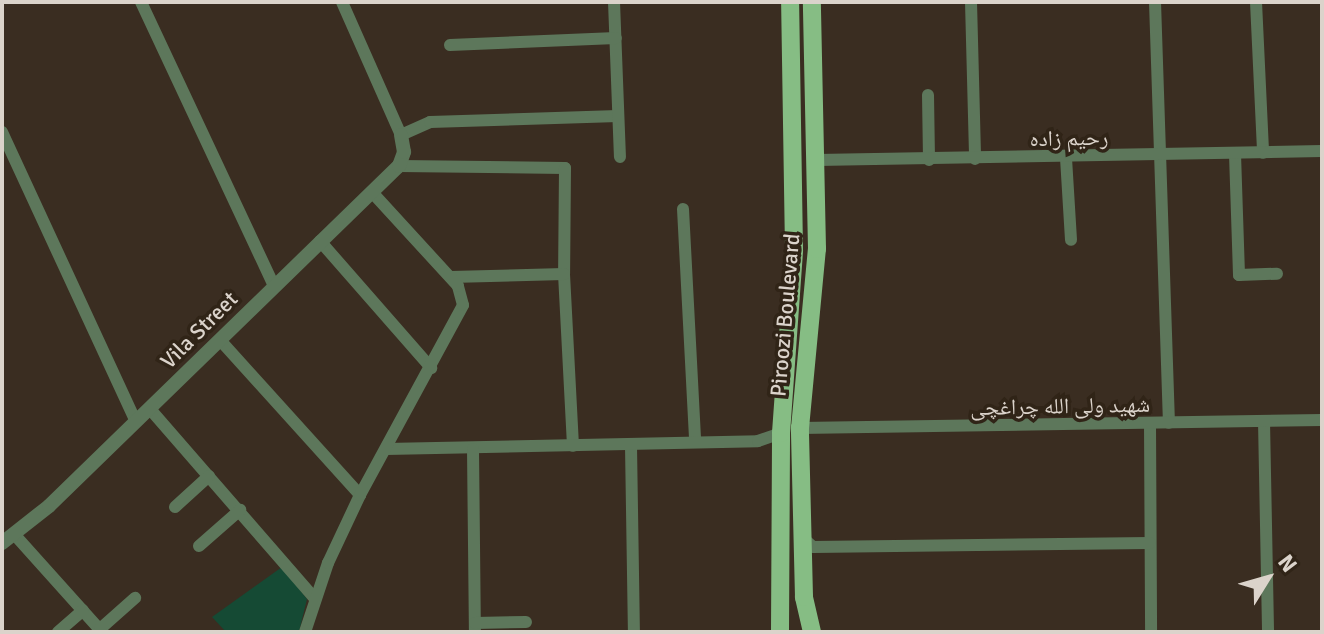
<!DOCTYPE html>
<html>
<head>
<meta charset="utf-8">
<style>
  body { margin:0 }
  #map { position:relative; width:1324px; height:634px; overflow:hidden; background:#3a2d21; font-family:Signika,"Noto Naskh Arabic",sans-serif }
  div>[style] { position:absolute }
  .green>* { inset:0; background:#154a34 }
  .minor>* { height:12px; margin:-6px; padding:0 6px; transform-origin:6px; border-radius:6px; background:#5d775b }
  .tertiary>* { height:14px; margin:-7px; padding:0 7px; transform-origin:7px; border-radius:7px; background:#5d775b }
  .primary>* { height:18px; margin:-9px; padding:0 9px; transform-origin:9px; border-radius:9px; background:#86bd84 }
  span { translate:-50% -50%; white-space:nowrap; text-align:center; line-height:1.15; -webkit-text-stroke:7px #302417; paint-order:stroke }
  .street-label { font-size:22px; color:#dbd3cb }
  .frame { position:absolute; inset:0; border:4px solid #dbd3cb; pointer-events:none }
  .north { position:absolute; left:1228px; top:538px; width:80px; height:80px; -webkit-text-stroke:6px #302417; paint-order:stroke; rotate:53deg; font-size:22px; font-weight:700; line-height:32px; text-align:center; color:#dbd3cb }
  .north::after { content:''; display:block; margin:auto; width:28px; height:36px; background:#dbd3cb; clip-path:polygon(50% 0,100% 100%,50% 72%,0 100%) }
</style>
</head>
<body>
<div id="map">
  <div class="green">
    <div style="clip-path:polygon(282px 567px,307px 599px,299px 632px,226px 632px,212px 617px)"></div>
  </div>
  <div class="minor">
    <div style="left:141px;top:2px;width:314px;rotate:64.9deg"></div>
    <div style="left:342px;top:2px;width:145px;rotate:66.1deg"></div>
    <div style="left:401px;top:135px;width:32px;rotate:-24deg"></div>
    <div style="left:430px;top:122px;width:188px;rotate:-1.8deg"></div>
    <div style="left:614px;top:2px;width:155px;rotate:87.8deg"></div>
    <div style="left:971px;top:2px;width:157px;rotate:88.5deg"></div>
    <div style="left:1155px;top:2px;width:421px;rotate:88.1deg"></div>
    <div style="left:1256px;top:2px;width:151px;rotate:87.3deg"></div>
    <div style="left:450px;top:45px;width:166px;rotate:-2.4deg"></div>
    <div style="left:928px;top:95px;width:65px;rotate:89.1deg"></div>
    <div style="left:2px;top:132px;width:319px;rotate:65.2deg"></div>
    <div style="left:1235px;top:154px;width:121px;rotate:88.1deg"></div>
    <div style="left:1239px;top:275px;width:38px;rotate:-2deg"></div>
    <div style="left:1066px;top:158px;width:82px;rotate:86.5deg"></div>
    <div style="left:817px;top:160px;width:505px;rotate:-1.02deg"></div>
    <div style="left:399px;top:166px;width:166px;rotate:0.7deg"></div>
    <div style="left:565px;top:168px;width:106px;rotate:90.5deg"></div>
    <div style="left:564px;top:274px;width:172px;rotate:87deg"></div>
    <div style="left:683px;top:209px;width:232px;rotate:87deg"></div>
    <div style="left:320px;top:241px;width:169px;rotate:48.8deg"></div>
    <div style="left:451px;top:277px;width:113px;rotate:-1.5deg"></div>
    <div style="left:220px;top:340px;width:209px;rotate:47.9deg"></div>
    <div style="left:150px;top:409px;width:252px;rotate:49deg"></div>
    <div style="left:1264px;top:421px;width:211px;rotate:88.9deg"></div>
    <div style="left:1150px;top:424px;width:208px;rotate:89.7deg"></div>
    <div style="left:800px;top:428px;width:522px;rotate:-0.88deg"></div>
    <div style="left:631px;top:446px;width:186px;rotate:89.1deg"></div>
    <div style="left:386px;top:449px;width:372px;rotate:-1.2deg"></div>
    <div style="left:758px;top:441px;width:24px;rotate:-19deg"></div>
    <div style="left:473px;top:449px;width:183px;rotate:89.4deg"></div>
    <div style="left:175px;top:507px;width:46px;rotate:-42.4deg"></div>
    <div style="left:14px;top:534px;width:132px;rotate:48.1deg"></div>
    <div style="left:803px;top:538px;width:13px;rotate:42deg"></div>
    <div style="left:813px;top:547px;width:337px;rotate:-0.7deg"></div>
    <div style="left:199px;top:546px;width:55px;rotate:-41.3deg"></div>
    <div style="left:475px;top:623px;width:51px;rotate:-1.1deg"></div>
    <div style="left:100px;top:629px;width:47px;rotate:-41.5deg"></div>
    <div style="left:58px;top:632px;width:33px;rotate:-41deg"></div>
    <div style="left:305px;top:632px;width:73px;rotate:-71.6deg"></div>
    <div style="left:328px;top:563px;width:75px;rotate:-64.8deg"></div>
    <div style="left:360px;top:495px;width:216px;rotate:-61.5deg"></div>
    <div style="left:463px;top:305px;width:20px;rotate:-105deg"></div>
    <div style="left:458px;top:286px;width:127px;rotate:-132.5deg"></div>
  </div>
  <div class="tertiary">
    <div style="left:2px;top:543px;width:60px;rotate:-38.2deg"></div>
    <div style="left:49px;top:506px;width:488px;rotate:-44.2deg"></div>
    <div style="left:399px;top:166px;width:15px;rotate:-70deg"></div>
    <div style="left:404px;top:152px;width:17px;rotate:-100deg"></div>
  </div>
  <div class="primary">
    <div style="left:780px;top:632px;width:199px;rotate:-89.7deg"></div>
    <div style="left:781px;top:433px;width:183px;rotate:-85.9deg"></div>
    <div style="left:794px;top:250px;width:248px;rotate:-90.9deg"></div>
    <div style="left:812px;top:632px;width:36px;rotate:-103deg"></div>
    <div style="left:804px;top:597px;width:169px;rotate:-91.4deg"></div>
    <div style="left:800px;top:428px;width:180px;rotate:-84.6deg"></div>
    <div style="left:817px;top:249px;width:247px;rotate:-91.2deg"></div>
  </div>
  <div class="street-label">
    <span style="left:1069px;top:138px;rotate:-1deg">رحیم زاده</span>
    <span style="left:785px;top:315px;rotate:-85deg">Piroozi Boulevard</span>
    <span style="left:199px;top:330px;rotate:-45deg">Vila Street</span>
    <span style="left:1060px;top:406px;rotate:-1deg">شهید ولی الله چراغچی</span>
  </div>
  <div class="frame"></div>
  <div class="north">N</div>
</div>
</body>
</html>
